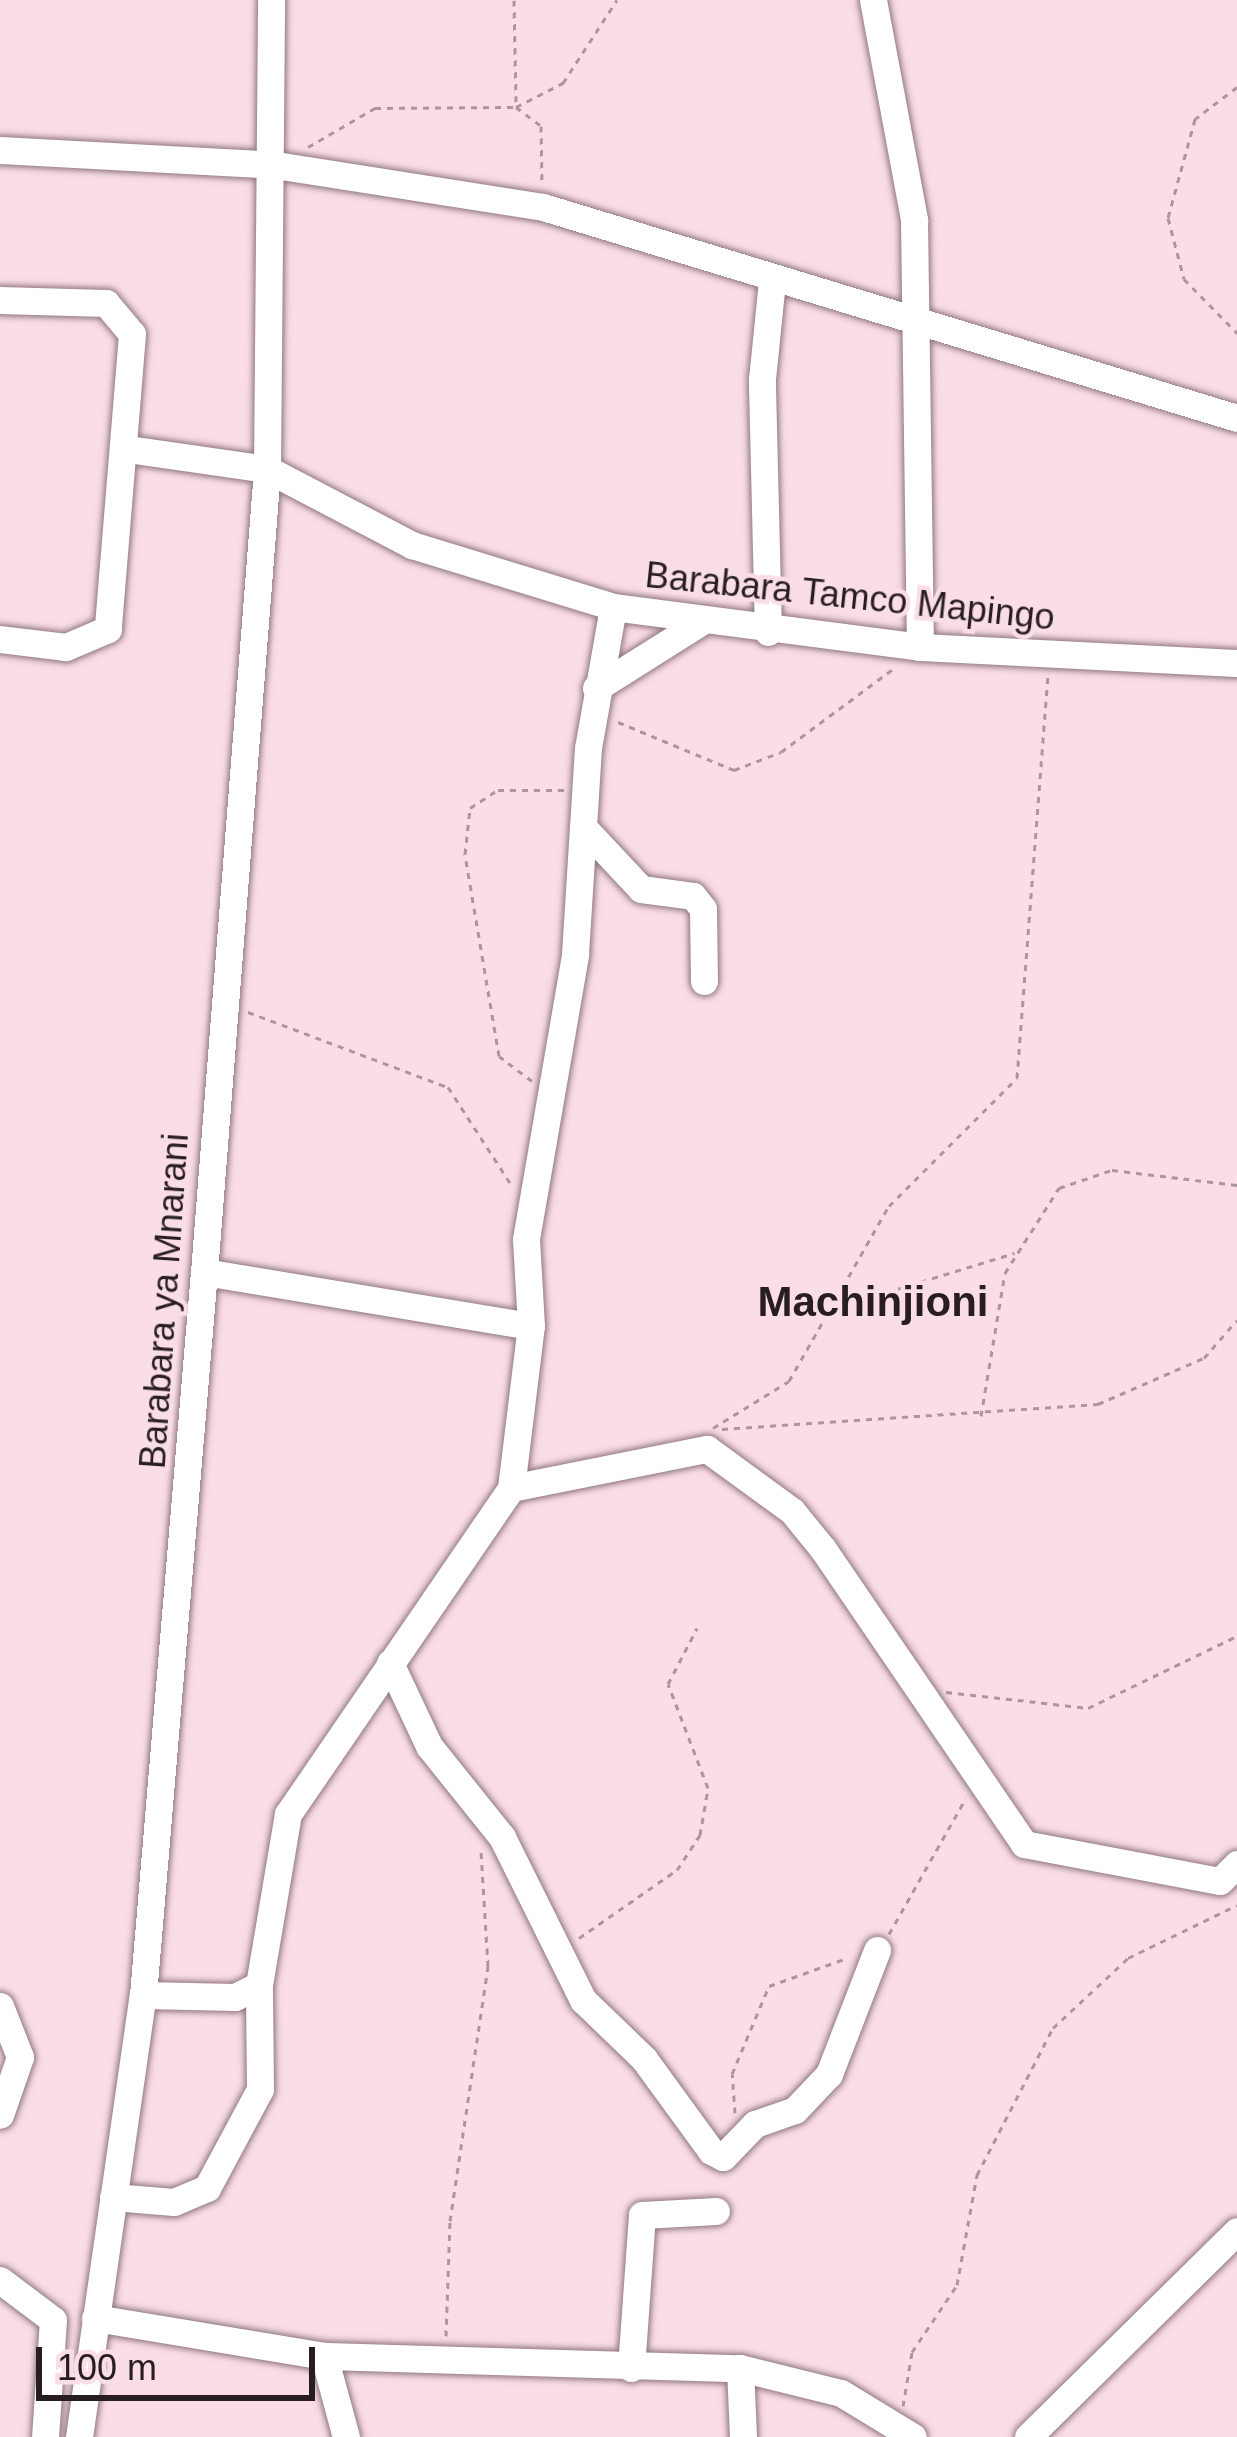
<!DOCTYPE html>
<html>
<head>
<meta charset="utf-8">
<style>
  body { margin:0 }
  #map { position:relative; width:1237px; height:2437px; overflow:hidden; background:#fadde5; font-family:Helvetica,sans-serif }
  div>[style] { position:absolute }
  .path>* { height:3px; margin-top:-1.5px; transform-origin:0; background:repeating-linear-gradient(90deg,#ac969c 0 6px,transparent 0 12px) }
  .roads { filter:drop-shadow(0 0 3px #91787f) drop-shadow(0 0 3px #91787f) }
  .minor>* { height:27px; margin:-13.5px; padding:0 13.5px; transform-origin:13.5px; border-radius:13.5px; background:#fff }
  span { translate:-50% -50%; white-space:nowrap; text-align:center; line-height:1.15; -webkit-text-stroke:9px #fadde5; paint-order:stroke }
  .street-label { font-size:36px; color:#281e21 }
  .quarter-label { font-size:42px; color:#281e21; font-weight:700 }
  .scale { position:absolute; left:36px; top:2347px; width:279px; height:54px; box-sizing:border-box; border:6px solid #281e21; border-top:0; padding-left:15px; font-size:36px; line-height:42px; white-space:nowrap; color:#281e21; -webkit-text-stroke:9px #fadde5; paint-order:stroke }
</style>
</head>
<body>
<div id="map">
  <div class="path">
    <div style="left:514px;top:0;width:107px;rotate:88.9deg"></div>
    <div style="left:516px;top:107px;width:31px;rotate:37deg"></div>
    <div style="left:541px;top:126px;width:57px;rotate:89deg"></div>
    <div style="left:1237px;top:87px;width:53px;rotate:142.7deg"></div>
    <div style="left:1195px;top:119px;width:103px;rotate:105.3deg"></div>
    <div style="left:1168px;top:218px;width:63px;rotate:75.3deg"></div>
    <div style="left:1184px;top:279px;width:76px;rotate:45.5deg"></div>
    <div style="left:308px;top:147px;width:78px;rotate:-30.2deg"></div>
    <div style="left:375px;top:108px;width:141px;rotate:-0.4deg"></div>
    <div style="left:516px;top:107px;width:53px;rotate:-27.1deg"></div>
    <div style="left:563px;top:83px;width:99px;rotate:-57deg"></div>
    <div style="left:618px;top:722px;width:126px;rotate:22.5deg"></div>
    <div style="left:734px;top:770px;width:50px;rotate:-21deg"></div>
    <div style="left:781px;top:752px;width:141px;rotate:-36.6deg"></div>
    <div style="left:248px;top:1012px;width:214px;rotate:20.6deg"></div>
    <div style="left:448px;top:1087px;width:118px;rotate:57.1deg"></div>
    <div style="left:532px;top:1081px;width:41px;rotate:-142.9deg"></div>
    <div style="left:499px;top:1056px;width:205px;rotate:-99.6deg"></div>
    <div style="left:465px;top:854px;width:46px;rotate:-83.8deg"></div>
    <div style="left:470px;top:808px;width:33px;rotate:-33deg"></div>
    <div style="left:498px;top:790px;width:66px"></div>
    <div style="left:829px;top:1310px;width:194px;rotate:-17.1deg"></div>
    <div style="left:981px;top:1416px;width:145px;rotate:-80.5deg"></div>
    <div style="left:1005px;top:1273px;width:101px;rotate:-57.6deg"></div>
    <div style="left:1059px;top:1188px;width:56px;rotate:-18.8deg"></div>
    <div style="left:1112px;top:1170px;width:126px;rotate:6.8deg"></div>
    <div style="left:713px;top:1428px;width:89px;rotate:-31.7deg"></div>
    <div style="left:789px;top:1381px;width:202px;rotate:-60.3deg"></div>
    <div style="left:889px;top:1206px;width:181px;rotate:-45deg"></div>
    <div style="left:1017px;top:1078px;width:404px;rotate:-85.6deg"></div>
    <div style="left:722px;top:1429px;width:377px;rotate:-3.8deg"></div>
    <div style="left:1098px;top:1404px;width:116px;rotate:-23.5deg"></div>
    <div style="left:1204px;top:1358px;width:50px;rotate:-49deg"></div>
    <div style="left:946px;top:1692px;width:143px;rotate:6.4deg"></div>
    <div style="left:1088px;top:1708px;width:165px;rotate:-25.8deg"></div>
    <div style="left:889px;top:1934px;width:156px;rotate:-60.5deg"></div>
    <div style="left:579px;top:1938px;width:119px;rotate:-34.8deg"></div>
    <div style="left:677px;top:1870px;width:42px;rotate:-56.7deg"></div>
    <div style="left:700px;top:1835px;width:48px;rotate:-80.3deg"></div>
    <div style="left:708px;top:1788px;width:111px;rotate:-111deg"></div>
    <div style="left:668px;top:1684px;width:63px;rotate:-62.6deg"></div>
    <div style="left:735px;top:2113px;width:39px;rotate:-94deg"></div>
    <div style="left:732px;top:2074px;width:95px;rotate:-67.2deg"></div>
    <div style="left:769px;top:1986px;width:83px;rotate:-19.7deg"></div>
    <div style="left:446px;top:2336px;width:115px;rotate:-88deg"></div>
    <div style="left:450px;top:2221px;width:258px;rotate:-81.5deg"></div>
    <div style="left:488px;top:1966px;width:115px;rotate:-93.5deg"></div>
    <div style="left:903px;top:2406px;width:55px;rotate:-80.5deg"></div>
    <div style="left:912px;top:2352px;width:81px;rotate:-56.1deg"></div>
    <div style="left:957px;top:2285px;width:112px;rotate:-79.7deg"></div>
    <div style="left:977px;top:2175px;width:165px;rotate:-62.7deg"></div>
    <div style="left:1053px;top:2028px;width:103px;rotate:-43deg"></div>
    <div style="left:1128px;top:1958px;width:121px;rotate:-25.9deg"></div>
  </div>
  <div class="roads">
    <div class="minor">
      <div style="left:873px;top:0;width:224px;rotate:79.4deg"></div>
      <div style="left:914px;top:220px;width:427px;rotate:89.2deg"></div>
      <div style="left:0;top:150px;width:275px;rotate:3.1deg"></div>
      <div style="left:275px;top:165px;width:271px;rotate:8.9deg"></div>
      <div style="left:543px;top:207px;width:725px;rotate:16.91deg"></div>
      <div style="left:0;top:300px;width:106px;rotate:1.6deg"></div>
      <div style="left:106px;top:303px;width:40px;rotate:50deg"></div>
      <div style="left:132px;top:334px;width:296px;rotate:94.7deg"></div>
      <div style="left:108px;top:629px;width:46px;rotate:156.8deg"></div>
      <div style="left:66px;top:647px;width:66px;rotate:-173.1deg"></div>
      <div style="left:128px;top:449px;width:140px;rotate:8.2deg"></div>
      <div style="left:267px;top:469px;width:164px;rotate:27.7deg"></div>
      <div style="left:412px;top:545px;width:210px;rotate:17.1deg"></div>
      <div style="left:613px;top:607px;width:310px;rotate:7.4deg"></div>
      <div style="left:920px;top:647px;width:317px;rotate:2.9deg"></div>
      <div style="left:768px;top:632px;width:253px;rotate:-91.4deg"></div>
      <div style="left:762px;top:379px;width:100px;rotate:-84.2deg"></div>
      <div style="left:596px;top:688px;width:124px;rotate:-32.2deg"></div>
      <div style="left:583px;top:827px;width:85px;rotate:46.9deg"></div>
      <div style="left:641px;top:889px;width:52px;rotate:7.7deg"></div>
      <div style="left:693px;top:896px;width:16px;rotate:52deg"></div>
      <div style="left:703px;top:909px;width:72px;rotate:89.2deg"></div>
      <div style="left:204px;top:1272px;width:331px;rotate:9.4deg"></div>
      <div style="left:511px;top:1488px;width:200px;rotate:-11.3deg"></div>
      <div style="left:707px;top:1449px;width:105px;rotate:36.1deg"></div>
      <div style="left:792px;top:1511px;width:49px;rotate:50.8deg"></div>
      <div style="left:823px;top:1549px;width:357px;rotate:55.7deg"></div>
      <div style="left:1024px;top:1844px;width:199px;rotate:10.7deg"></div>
      <div style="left:1220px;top:1881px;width:24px;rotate:-45deg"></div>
      <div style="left:390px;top:1663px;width:92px;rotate:64.8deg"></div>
      <div style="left:429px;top:1746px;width:117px;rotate:51.3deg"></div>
      <div style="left:502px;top:1837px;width:182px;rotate:63.6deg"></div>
      <div style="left:583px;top:2000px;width:85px;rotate:44deg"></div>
      <div style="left:644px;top:2059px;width:114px;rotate:53.9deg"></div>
      <div style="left:711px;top:2151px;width:13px;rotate:27deg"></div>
      <div style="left:723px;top:2157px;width:46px;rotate:-45.9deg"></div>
      <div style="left:755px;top:2124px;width:42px;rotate:-19.3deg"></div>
      <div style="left:795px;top:2110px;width:50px;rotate:-46.6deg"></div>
      <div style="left:829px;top:2074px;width:133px;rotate:-68.8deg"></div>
      <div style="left:143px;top:1995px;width:92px;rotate:1.2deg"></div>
      <div style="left:235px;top:1997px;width:27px;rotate:-27deg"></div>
      <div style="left:259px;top:1985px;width:173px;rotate:-80.4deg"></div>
      <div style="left:288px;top:1814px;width:395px;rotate:-55.6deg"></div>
      <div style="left:511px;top:1488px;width:163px;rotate:-83deg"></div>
      <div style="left:531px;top:1326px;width:87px;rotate:-93.3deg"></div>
      <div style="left:526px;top:1239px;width:289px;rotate:-80.2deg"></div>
      <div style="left:575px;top:954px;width:206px;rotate:-86.4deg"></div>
      <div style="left:588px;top:748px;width:143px;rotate:-79.9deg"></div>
      <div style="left:0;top:2006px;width:55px;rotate:68.6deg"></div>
      <div style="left:20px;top:2057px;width:61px;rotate:109deg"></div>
      <div style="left:113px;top:2197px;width:61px;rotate:4.7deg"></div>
      <div style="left:174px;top:2202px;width:36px;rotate:-23deg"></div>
      <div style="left:207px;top:2188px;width:112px;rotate:-61.8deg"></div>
      <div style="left:260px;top:2089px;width:104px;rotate:-90.6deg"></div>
      <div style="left:0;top:2280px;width:66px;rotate:37deg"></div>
      <div style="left:53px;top:2320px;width:117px;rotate:93.9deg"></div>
      <div style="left:95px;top:2318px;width:232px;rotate:9.4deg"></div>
      <div style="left:324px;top:2356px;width:416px;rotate:1.7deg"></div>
      <div style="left:740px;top:2368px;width:104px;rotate:13.9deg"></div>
      <div style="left:841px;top:2393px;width:84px;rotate:31.4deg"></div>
      <div style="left:324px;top:2356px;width:84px;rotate:74.8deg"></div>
      <div style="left:631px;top:2368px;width:153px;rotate:-85.9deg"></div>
      <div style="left:642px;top:2215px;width:74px;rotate:-3.1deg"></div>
      <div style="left:740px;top:2368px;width:69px;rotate:87.5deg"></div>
      <div style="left:79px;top:2437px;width:447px;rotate:-81.8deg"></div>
      <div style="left:143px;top:1995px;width:726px;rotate:-85.18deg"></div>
      <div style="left:204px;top:1272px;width:805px;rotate:-85.51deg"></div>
      <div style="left:267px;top:469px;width:469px;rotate:-89.5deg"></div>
      <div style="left:1028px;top:2437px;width:293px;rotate:-44.6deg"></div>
    </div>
  </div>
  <div class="street-label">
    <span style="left:850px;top:596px;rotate:6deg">Barabara Tamco Mapingo</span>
    <span style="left:164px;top:1301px;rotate:-86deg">Barabara ya Mnarani</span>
  </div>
  <div class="quarter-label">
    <span style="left:873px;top:1302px">Machinjioni</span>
  </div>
  <div class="scale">100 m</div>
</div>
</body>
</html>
